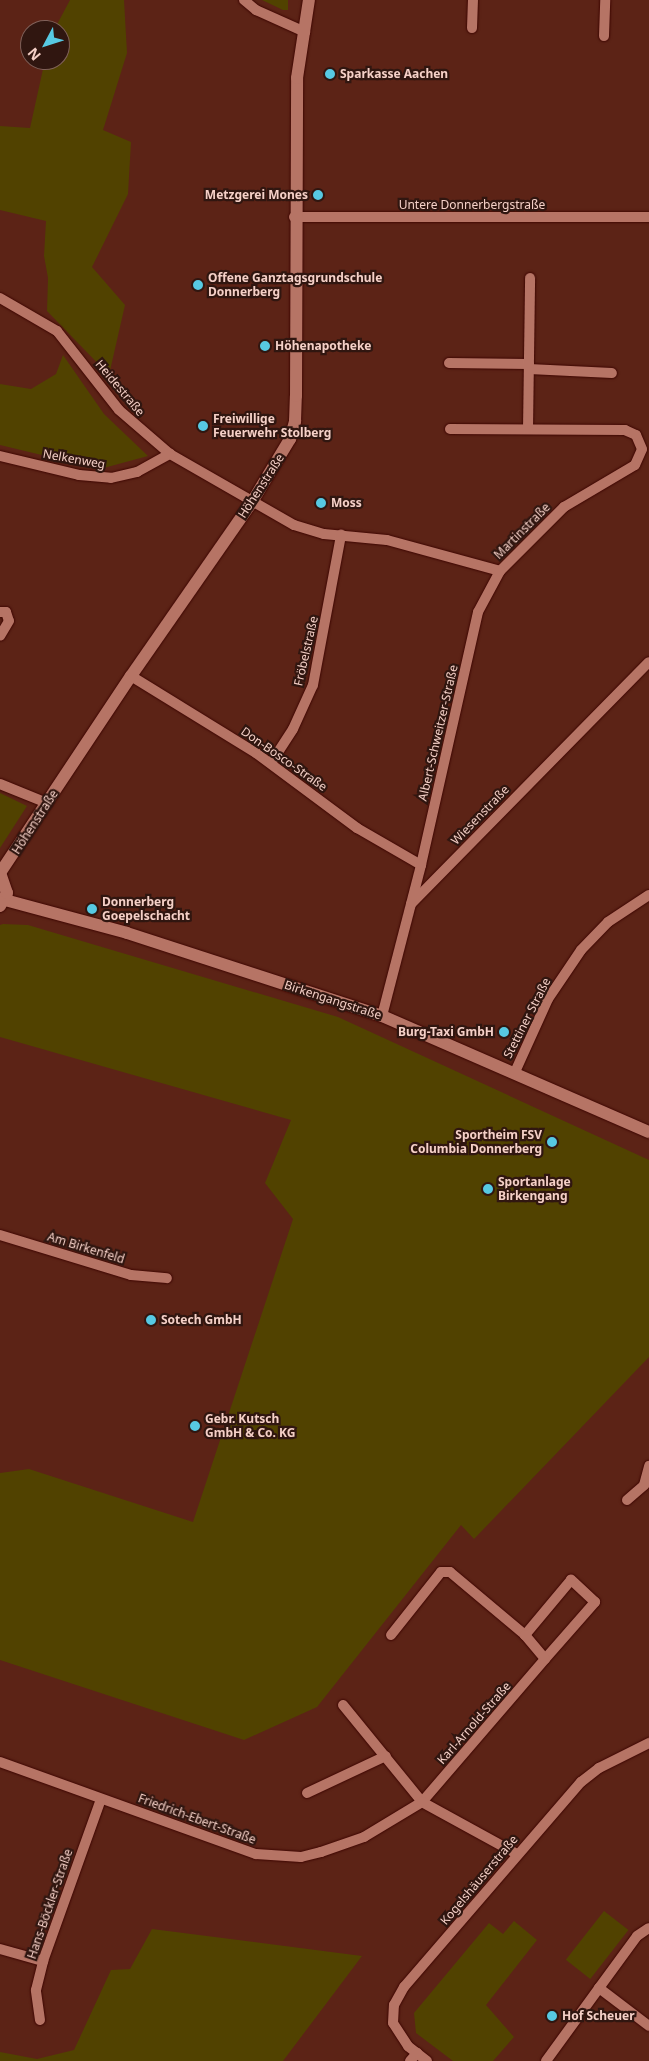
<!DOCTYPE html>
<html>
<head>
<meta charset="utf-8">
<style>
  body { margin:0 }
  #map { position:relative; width:649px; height:2061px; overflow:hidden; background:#5c2316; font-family:"Noto Sans",sans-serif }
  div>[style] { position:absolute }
  .green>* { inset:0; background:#514200; transform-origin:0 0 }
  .roads { filter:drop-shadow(0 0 1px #3e0600) drop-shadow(0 0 1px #3e0600) }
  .minor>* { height:10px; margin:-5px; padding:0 5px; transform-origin:5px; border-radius:5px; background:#b67465 }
  .tertiary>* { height:12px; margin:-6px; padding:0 6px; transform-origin:6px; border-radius:6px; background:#b67465 }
  .dots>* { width:14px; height:14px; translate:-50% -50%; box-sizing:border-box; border:2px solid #301610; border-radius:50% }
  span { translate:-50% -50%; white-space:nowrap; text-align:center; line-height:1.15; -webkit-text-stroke:4.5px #301610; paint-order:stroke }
  .poi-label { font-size:12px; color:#f5d0c7; font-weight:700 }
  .left { translate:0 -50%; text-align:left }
  .right { translate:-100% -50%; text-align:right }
  .street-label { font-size:12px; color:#f5d0c7 }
  .north { position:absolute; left:20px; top:20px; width:50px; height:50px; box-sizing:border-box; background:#301610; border:1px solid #7f6059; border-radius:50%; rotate:230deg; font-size:14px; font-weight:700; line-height:20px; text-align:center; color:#f5d0c7 }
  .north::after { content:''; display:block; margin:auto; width:18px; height:22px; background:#57c9e2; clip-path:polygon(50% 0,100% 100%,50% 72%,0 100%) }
</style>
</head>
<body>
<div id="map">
  <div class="green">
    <div style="clip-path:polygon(70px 0,124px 0,127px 53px,103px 130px,131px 142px,128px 194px,92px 267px,125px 305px,109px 375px,47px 311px,48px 278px,44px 256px,46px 221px,0 210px,0 126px,30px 128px,45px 60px,60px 60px,60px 30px,54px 30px)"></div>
    <div style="clip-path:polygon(262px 0,288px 0,288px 10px,283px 10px)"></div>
    <div style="clip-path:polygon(63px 355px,104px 414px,148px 456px,100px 469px,0 445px,0 384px,31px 389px,56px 374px)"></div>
    <div style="clip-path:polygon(0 793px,27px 806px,0 848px)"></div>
    <div style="clip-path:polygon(3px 924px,28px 925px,338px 1017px,649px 1160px,649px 1357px,474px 1539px,461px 1525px,317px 1707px,244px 1740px,0 1660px,0 1473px,29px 1469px,193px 1522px,293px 1219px,265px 1183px,291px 1120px,0 1037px,0 925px)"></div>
    <div style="left:604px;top:1911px;width:31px;height:62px;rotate:38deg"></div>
    <div style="clip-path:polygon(514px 1921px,537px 1940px,486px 2005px,514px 2037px,493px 2061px,453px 2061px,416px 2033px,414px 2013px,489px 1923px,503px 1934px)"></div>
    <div style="clip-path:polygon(152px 1929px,362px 1956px,283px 2061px,0 2061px,0 2052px,37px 2059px,74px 2050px,111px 1970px,130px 1969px)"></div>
  </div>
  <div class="roads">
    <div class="minor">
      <div style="left:244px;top:0;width:16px;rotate:40deg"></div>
      <div style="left:256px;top:10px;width:54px;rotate:24.2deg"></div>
      <div style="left:472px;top:28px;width:28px;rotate:-88deg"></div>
      <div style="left:604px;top:36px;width:36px;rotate:-88deg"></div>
      <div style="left:294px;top:217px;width:355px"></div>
      <div style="left:0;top:298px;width:66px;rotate:30.1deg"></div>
      <div style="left:57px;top:331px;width:100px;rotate:51.9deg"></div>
      <div style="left:119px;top:410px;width:67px;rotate:40.8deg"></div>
      <div style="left:170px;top:454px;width:143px;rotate:29.8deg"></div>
      <div style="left:294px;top:525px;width:31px;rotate:17deg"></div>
      <div style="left:324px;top:534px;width:63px;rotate:5.4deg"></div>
      <div style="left:387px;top:540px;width:117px;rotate:15.3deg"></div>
      <div style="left:500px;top:571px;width:91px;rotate:-45deg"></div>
      <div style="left:564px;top:507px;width:82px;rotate:-30.6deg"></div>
      <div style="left:635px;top:465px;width:17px;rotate:-66deg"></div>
      <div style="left:642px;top:449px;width:15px;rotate:-113deg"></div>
      <div style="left:636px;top:435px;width:12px;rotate:-156deg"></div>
      <div style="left:625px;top:430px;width:175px;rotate:-179.7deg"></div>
      <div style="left:449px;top:363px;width:80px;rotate:0.7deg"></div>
      <div style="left:529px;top:369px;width:83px;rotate:2.8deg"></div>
      <div style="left:528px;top:429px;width:151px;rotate:-89.2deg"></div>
      <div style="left:0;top:456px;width:81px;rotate:13.5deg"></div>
      <div style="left:79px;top:475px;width:32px;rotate:5deg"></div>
      <div style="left:111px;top:478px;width:27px;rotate:-13deg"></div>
      <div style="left:137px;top:472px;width:38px;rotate:-29deg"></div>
      <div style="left:0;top:612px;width:6px"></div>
      <div style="left:6px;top:612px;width:9px;rotate:72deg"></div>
      <div style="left:9px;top:621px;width:17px;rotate:121deg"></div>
      <div style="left:131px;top:676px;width:147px;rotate:31.6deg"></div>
      <div style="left:256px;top:753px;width:126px;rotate:36.6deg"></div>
      <div style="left:357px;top:828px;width:74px;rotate:30deg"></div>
      <div style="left:271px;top:763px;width:40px;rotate:-57.1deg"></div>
      <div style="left:293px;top:729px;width:48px;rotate:-65.6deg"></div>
      <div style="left:313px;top:685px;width:153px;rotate:-79.4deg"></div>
      <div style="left:0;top:784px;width:51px;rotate:22deg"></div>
      <div style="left:411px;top:904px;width:339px;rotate:-45.5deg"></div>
      <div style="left:382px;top:1016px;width:156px;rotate:-75.5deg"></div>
      <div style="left:421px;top:865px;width:259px;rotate:-77.3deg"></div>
      <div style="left:478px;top:612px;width:47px;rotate:-61.8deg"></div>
      <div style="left:515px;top:1072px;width:80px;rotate:-65.7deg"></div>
      <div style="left:548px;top:999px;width:59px;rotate:-56deg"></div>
      <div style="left:581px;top:950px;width:39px;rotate:-46deg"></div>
      <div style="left:608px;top:922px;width:49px;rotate:-33.4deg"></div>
      <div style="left:0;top:1235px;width:137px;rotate:17deg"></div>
      <div style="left:131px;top:1275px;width:36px;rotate:5deg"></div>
      <div style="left:627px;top:1500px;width:23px;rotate:-41deg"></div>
      <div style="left:644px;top:1485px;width:20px;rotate:-75deg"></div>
      <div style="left:391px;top:1635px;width:80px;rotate:-51.6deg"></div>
      <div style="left:441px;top:1572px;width:9px"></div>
      <div style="left:450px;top:1572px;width:98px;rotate:40deg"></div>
      <div style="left:343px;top:1705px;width:125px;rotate:50.8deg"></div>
      <div style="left:422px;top:1802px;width:189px;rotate:-49.3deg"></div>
      <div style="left:545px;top:1659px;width:76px;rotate:-48.7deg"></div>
      <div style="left:595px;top:1602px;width:33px;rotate:-137deg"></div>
      <div style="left:571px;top:1580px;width:72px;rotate:129.9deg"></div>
      <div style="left:525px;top:1635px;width:31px;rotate:50deg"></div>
      <div style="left:0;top:1762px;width:272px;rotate:19.8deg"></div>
      <div style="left:256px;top:1854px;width:45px;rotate:3.8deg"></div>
      <div style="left:301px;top:1857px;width:21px;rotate:-14deg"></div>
      <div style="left:321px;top:1852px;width:46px;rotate:-19.2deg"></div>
      <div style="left:364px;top:1837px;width:68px;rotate:-31.1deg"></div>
      <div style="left:422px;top:1802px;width:108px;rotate:28.7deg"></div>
      <div style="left:307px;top:1793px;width:87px;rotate:-25.1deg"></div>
      <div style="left:0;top:1949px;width:45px;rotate:15.6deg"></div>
      <div style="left:599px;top:1988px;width:64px;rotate:-53.8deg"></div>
      <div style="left:637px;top:1936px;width:14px;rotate:-34deg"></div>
      <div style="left:40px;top:2020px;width:30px;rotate:-98deg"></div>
      <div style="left:36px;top:1990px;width:30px;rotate:-76deg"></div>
      <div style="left:43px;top:1961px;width:172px;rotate:-70.3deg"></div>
      <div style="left:410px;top:2061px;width:11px;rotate:-49deg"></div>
      <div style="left:427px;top:2061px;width:24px;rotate:-142deg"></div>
      <div style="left:408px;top:2046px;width:27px;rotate:-123deg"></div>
      <div style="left:393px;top:2023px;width:18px;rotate:-87deg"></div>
      <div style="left:394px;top:2005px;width:21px;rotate:-61deg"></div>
      <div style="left:404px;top:1987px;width:271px;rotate:-49.2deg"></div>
      <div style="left:581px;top:1782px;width:23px;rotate:-38deg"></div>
      <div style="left:599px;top:1768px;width:56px;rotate:-26.6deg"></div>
      <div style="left:546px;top:2061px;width:90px;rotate:-54deg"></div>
      <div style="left:599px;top:1988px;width:63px;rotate:37.2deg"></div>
    </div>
    <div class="tertiary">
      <div style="left:5px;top:900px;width:126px;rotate:15.1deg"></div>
      <div style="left:127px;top:933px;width:268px;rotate:18deg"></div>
      <div style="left:382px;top:1016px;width:291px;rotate:23.5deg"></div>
      <div style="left:0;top:906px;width:15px;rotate:-62deg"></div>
      <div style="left:7px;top:893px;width:21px;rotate:-109deg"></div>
      <div style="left:0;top:873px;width:237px;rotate:-56.4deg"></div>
      <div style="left:131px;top:676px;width:212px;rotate:-55.2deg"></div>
      <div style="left:252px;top:502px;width:74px;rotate:-58.9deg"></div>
      <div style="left:290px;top:439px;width:19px;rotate:-74deg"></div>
      <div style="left:295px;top:421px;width:25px;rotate:-88deg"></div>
      <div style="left:296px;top:396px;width:318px;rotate:-89.8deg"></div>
      <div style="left:297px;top:78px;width:79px;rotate:-81.3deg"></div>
    </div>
  </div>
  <div class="dots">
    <div style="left:330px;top:74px;background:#57c9e2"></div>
    <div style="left:318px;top:195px;background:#57c9e2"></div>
    <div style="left:198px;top:285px;background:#57c9e2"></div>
    <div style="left:265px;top:346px;background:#57c9e2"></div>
    <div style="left:203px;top:426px;background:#57c9e2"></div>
    <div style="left:321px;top:503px;background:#57c9e2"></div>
    <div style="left:92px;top:909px;background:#57c9e2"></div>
    <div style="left:504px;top:1032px;background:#57c9e2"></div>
    <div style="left:552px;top:1142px;background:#57c9e2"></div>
    <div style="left:488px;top:1189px;background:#57c9e2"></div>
    <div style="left:151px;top:1320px;background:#57c9e2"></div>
    <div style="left:195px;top:1426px;background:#57c9e2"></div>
    <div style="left:552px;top:2016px;background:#57c9e2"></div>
  </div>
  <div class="poi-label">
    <span class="left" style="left:340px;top:74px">Sparkasse Aachen</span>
    <span class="right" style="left:308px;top:195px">Metzgerei Mones</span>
    <span class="left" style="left:208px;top:285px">Offene Ganztagsgrundschule<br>Donnerberg</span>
    <span class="left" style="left:275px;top:346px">Höhenapotheke</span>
    <span class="left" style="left:213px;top:426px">Freiwillige<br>Feuerwehr Stolberg</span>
    <span class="left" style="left:331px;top:503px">Moss</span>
    <span class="left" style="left:102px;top:909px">Donnerberg<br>Goepelschacht</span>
    <span class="right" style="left:494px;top:1032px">Burg-Taxi GmbH</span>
    <span class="right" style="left:542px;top:1142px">Sportheim FSV<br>Columbia Donnerberg</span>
    <span class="left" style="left:498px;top:1189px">Sportanlage<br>Birkengang</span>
    <span class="left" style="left:161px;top:1320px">Sotech GmbH</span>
    <span class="left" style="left:205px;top:1426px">Gebr. Kutsch<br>GmbH &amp; Co. KG</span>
    <span class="left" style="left:562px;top:2016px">Hof Scheuer</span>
  </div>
  <div class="street-label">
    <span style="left:472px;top:205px">Untere Donnerbergstraße</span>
    <span style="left:120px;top:388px;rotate:50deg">Heidestraße</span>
    <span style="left:74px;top:459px;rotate:10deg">Nelkenweg</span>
    <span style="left:261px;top:486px;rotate:-57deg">Höhenstraße</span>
    <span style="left:522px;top:531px;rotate:-45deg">Martinstraße</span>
    <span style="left:306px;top:651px;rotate:-77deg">Fröbelstraße</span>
    <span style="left:438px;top:733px;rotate:-77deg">Albert-Schweitzer-Straße</span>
    <span style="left:284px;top:759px;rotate:35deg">Don-Bosco-Straße</span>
    <span style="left:480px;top:815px;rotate:-46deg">Wiesenstraße</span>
    <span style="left:35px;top:822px;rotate:-57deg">Höhenstraße</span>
    <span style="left:333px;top:1000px;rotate:18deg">Birkengangstraße</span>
    <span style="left:527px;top:1018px;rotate:-63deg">Stettiner Straße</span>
    <span style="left:86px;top:1248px;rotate:17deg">Am Birkenfeld</span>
    <span style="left:474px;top:1723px;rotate:-49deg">Karl-Arnold-Straße</span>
    <span style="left:197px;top:1819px;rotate:20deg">Friedrich-Ebert-Straße</span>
    <span style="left:479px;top:1880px;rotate:-50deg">Kogelshäuserstraße</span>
    <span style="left:50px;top:1904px;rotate:-71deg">Hans-Böckler-Straße</span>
  </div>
  <div class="north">N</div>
</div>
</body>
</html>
